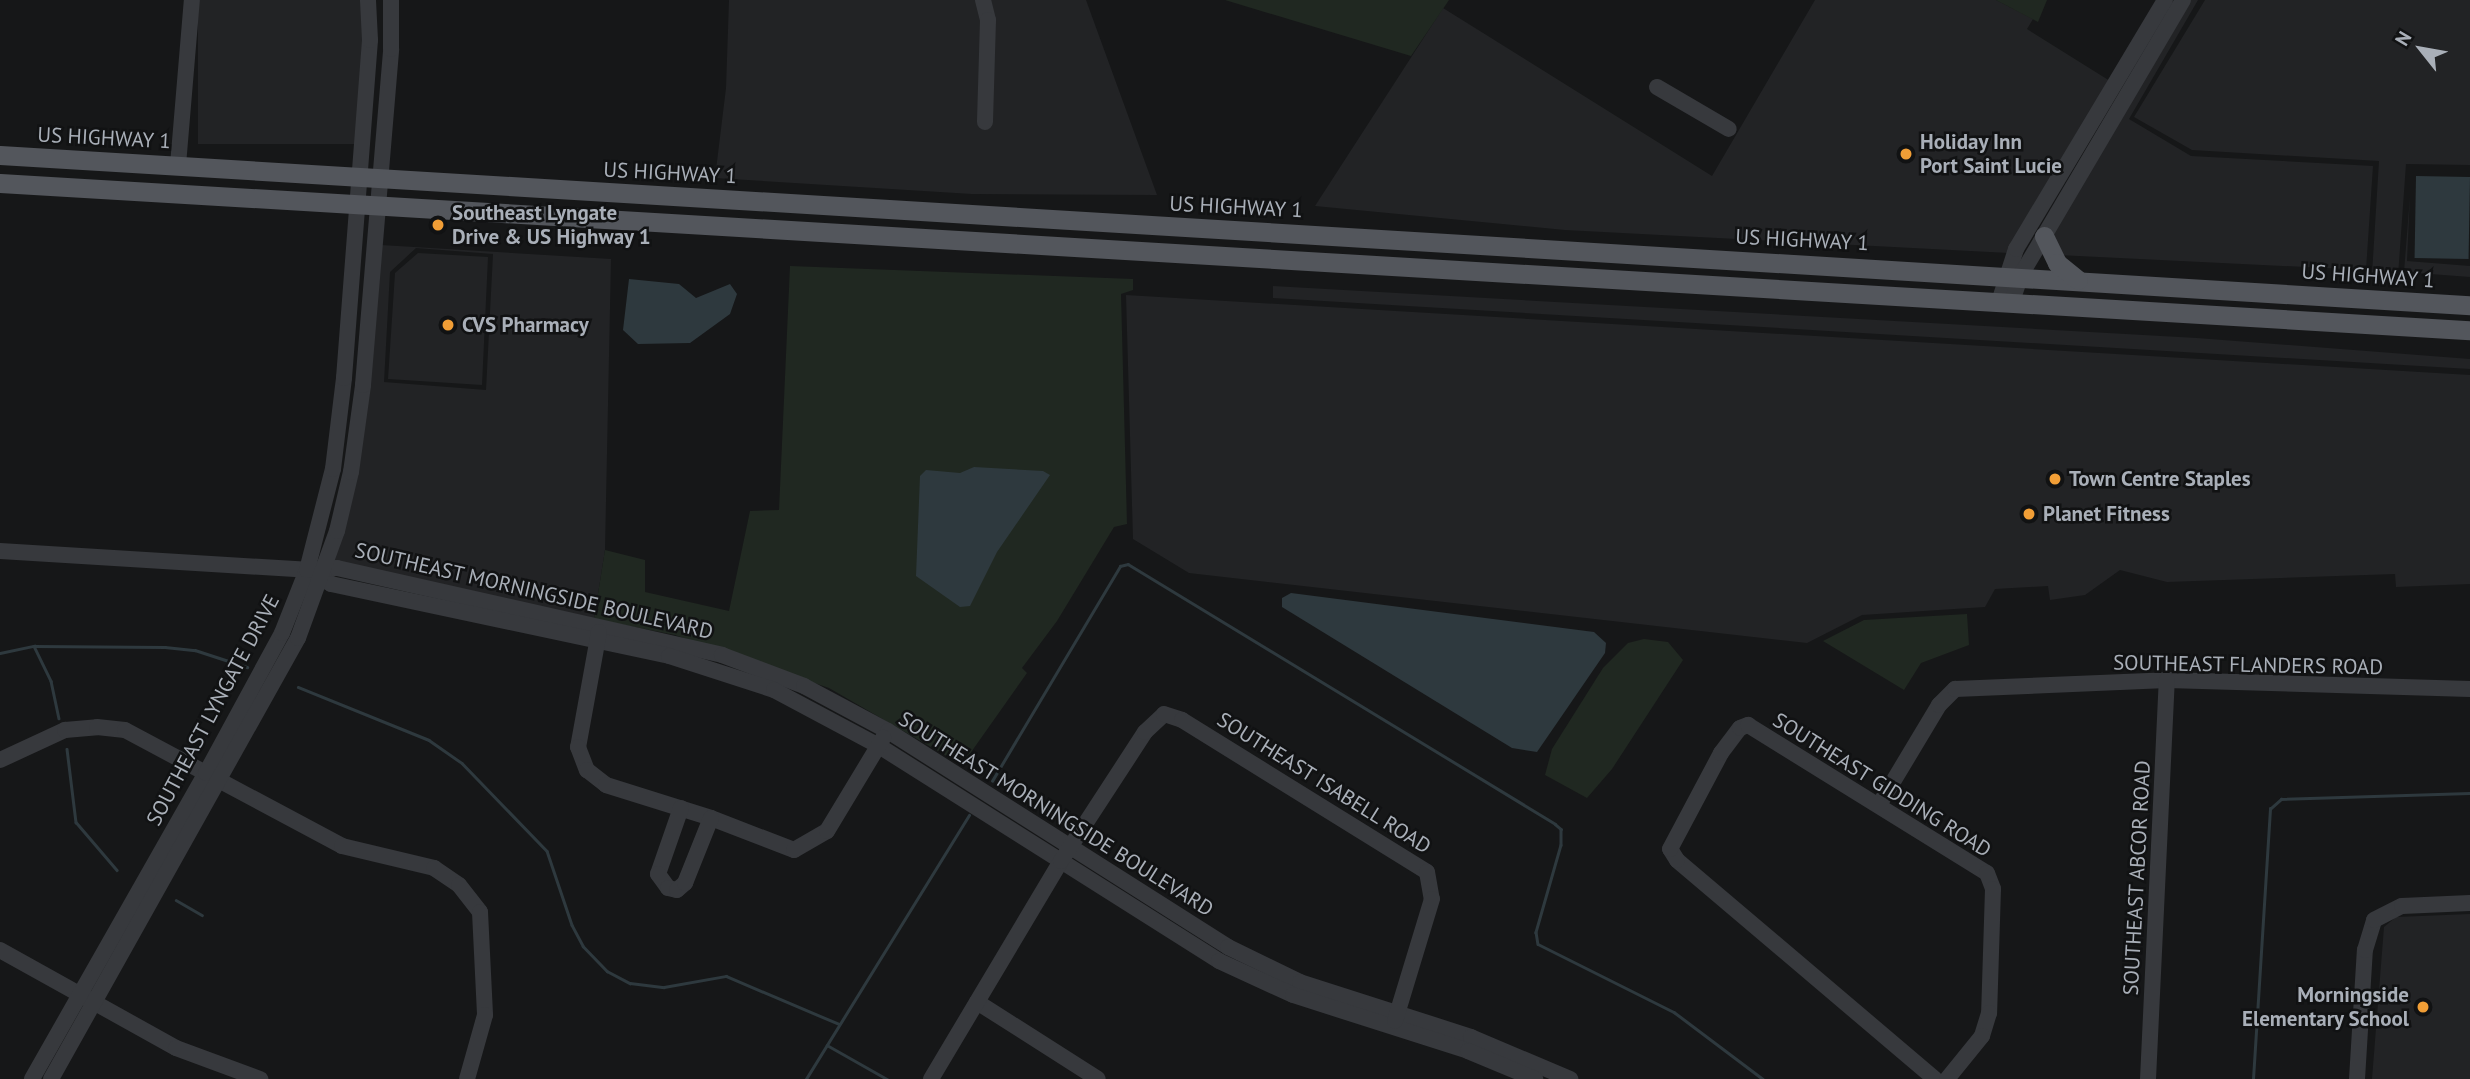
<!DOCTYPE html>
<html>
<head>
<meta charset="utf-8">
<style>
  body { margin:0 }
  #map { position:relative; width:2470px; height:1079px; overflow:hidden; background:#161718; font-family:"PT Sans",sans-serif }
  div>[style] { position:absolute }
  .built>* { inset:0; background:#222325; transform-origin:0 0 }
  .green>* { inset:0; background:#202821 }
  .water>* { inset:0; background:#2e393e; transform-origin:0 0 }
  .stream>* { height:2.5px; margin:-1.25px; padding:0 1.25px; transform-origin:1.25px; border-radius:1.25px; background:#2e393e }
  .minor>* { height:16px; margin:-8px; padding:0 8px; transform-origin:8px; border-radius:8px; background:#37393d }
  .major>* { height:19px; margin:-9.5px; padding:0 9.5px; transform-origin:9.5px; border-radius:9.5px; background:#53565c }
  .dots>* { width:19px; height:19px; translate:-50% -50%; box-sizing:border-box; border:4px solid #111213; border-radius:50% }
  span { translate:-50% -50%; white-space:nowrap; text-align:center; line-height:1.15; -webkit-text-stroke:5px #111213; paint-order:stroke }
  .street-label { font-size:21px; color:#a9afb8 }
  .poi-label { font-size:21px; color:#a9afb8; font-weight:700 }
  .left { translate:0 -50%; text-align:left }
  .right { translate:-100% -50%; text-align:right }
  .north { position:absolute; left:2386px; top:14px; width:70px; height:70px; -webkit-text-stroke:5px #111213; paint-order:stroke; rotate:301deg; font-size:19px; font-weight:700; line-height:28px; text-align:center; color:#a9afb8 }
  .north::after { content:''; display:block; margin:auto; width:24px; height:32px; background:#a9afb8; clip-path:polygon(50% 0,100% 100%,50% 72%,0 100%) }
</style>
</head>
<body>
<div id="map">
  <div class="built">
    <div style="left:198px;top:0;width:164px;height:144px"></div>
    <div style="clip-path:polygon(729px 0,1086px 0,1157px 195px,972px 194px,715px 178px,726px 88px)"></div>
    <div style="clip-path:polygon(1815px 0,1996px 0,2033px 19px,2027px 29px,2110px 81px,2009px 253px,1565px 230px,1315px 206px,1443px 8px,1712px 176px)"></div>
    <div style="clip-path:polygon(2190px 0,2198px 0,2129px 119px,2191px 156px,2373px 166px,2366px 270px,2058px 255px,2050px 237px)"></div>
    <div style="clip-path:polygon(2205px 0,2470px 0,2470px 165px,2406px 164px,2398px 276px,2372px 274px,2379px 161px,2192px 150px,2134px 117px)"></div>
    <div style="clip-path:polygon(2410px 196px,2407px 261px,2470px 266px,2470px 277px,2404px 272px)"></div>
    <div style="clip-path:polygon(evenodd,381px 245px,611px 259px,605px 550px,594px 619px,333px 563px,381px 245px,416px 248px,493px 254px,486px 390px,384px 382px,390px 272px,416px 248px)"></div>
    <div style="clip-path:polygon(418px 253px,488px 257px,482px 385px,388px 379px,395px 273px)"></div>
    <div style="clip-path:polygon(1273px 286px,2197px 338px,2470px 359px,2470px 369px,1273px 298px)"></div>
    <div style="clip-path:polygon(1126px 295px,2470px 375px,2470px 584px,2396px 587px,2395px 574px,2167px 582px,2120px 570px,2085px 595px,2050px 600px,2048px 586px,1995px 589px,1985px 607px,1862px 615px,1807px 643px,1189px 573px,1133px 539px)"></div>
    <div style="clip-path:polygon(2470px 914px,2470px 1079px,2372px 1079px,2384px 927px,2396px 917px)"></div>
  </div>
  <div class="green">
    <div style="clip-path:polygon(1225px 0,1449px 0,1411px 56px)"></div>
    <div style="clip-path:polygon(1996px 0,2047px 0,2038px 22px)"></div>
    <div style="clip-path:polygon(790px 266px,1133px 279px,1133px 290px,1121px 294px,1127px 524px,1114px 527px,1057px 621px,1022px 668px,1027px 673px,962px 765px,829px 688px,675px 635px,594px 619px,605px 550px,645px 560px,645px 592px,729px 611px,750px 511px,779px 510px)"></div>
    <div style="clip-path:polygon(1967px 614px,1969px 645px,1921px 663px,1904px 690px,1823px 641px,1864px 620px)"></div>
    <div style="clip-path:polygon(1644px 639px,1668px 642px,1683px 660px,1612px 769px,1587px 798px,1545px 775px,1552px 749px,1603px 668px,1628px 643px)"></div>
  </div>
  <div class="water">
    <div style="left:2416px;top:176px;width:54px;height:82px;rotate:1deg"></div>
    <div style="clip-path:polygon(629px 279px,679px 284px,696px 298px,730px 284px,737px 294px,730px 314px,690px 343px,638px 344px,623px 330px)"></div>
    <div style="clip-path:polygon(974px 467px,1043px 471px,1050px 475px,997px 552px,970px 606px,960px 607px,916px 576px,920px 476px,926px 470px,960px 473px)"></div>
    <div style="clip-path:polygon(1291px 593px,1594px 632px,1606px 643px,1605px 653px,1537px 752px,1512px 748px,1282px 607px,1282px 598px)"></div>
  </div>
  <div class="stream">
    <div style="left:34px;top:646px;width:39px;rotate:64deg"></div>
    <div style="left:51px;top:681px;width:38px;rotate:78deg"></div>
    <div style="left:0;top:653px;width:35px;rotate:-12deg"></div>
    <div style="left:34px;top:646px;width:131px;rotate:0.4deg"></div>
    <div style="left:165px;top:647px;width:30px;rotate:6deg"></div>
    <div style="left:195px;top:650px;width:55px;rotate:18.1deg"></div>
    <div style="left:298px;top:687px;width:141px;rotate:22deg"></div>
    <div style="left:429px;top:740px;width:40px;rotate:34.9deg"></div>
    <div style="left:462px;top:763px;width:122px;rotate:46deg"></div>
    <div style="left:547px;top:851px;width:78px;rotate:71.3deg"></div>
    <div style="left:572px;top:925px;width:24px;rotate:62deg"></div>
    <div style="left:583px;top:946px;width:35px;rotate:46deg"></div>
    <div style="left:607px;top:971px;width:26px;rotate:28deg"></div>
    <div style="left:630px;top:983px;width:34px;rotate:7deg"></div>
    <div style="left:664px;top:987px;width:63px;rotate:-10.1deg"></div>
    <div style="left:726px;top:976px;width:123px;rotate:23deg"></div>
    <div style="left:67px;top:749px;width:74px;rotate:83deg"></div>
    <div style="left:76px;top:822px;width:63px;rotate:49.5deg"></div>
    <div style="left:992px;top:781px;width:250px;rotate:-59.2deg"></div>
    <div style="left:1120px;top:566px;width:8px;rotate:-14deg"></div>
    <div style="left:1128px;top:564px;width:500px;rotate:31.3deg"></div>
    <div style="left:1555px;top:824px;width:8px;rotate:40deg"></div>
    <div style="left:1561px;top:829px;width:16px;rotate:90deg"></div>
    <div style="left:1561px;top:845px;width:91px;rotate:106deg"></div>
    <div style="left:1536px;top:932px;width:12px;rotate:81deg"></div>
    <div style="left:1538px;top:944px;width:152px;rotate:26.6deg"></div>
    <div style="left:1674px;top:1012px;width:111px;rotate:37deg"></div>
    <div style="left:176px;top:900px;width:30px;rotate:30deg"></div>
    <div style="left:827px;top:1045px;width:69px;rotate:29.5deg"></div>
    <div style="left:806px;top:1079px;width:310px;rotate:-58.3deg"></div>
    <div style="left:2253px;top:1079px;width:271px;rotate:-86.4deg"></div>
    <div style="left:2270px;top:809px;width:15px;rotate:-42deg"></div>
    <div style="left:2281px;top:799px;width:189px;rotate:-1.8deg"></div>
  </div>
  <div class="minor">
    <div style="left:983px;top:0;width:21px;rotate:76deg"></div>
    <div style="left:988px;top:20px;width:102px;rotate:91.7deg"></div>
    <div style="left:1657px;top:87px;width:83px;rotate:30.3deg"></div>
    <div style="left:178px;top:165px;width:166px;rotate:-85.2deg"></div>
    <div style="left:1999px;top:302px;width:56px;rotate:-72.2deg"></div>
    <div style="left:2016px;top:249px;width:290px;rotate:-59.1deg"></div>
    <div style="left:2011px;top:304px;width:31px;rotate:-71deg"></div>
    <div style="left:2021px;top:275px;width:319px;rotate:-59.5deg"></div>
    <div style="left:0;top:551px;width:308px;rotate:3.5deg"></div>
    <div style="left:307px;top:570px;width:30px;rotate:-4deg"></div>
    <div style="left:337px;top:568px;width:395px;rotate:12.7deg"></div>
    <div style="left:722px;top:655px;width:88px;rotate:20.7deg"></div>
    <div style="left:804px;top:686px;width:95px;rotate:28.2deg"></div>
    <div style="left:888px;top:731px;width:403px;rotate:32.4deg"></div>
    <div style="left:1228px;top:947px;width:80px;rotate:25.9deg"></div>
    <div style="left:1300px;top:982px;width:180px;rotate:17.8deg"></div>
    <div style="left:1471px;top:1037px;width:108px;rotate:23deg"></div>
    <div style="left:307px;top:570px;width:28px;rotate:30deg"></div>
    <div style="left:331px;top:584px;width:346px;rotate:12deg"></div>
    <div style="left:669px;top:656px;width:110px;rotate:17.9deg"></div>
    <div style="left:774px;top:690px;width:119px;rotate:28.1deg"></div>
    <div style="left:879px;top:746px;width:402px;rotate:32.3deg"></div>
    <div style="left:1219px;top:961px;width:81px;rotate:24.7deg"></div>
    <div style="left:1293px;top:995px;width:184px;rotate:17.7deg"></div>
    <div style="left:1468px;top:1051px;width:73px;rotate:22.7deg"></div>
    <div style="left:599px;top:632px;width:117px;rotate:100.3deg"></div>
    <div style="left:578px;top:747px;width:25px;rotate:69deg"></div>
    <div style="left:587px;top:770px;width:24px;rotate:38deg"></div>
    <div style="left:606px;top:785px;width:110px;rotate:17.4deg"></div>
    <div style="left:711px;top:818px;width:89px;rotate:21.1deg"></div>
    <div style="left:794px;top:850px;width:38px;rotate:-30deg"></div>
    <div style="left:827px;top:831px;width:109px;rotate:-58.9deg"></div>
    <div style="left:0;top:760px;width:72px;rotate:-24.8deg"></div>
    <div style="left:65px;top:730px;width:32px;rotate:-5deg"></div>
    <div style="left:97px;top:727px;width:28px;rotate:6deg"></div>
    <div style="left:125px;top:730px;width:246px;rotate:28.1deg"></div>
    <div style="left:342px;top:846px;width:95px;rotate:13.4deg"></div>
    <div style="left:434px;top:868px;width:30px;rotate:34deg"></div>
    <div style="left:459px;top:885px;width:34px;rotate:52deg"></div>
    <div style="left:480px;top:912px;width:103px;rotate:87.2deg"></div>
    <div style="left:485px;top:1015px;width:66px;rotate:105.7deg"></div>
    <div style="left:1879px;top:805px;width:117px;rotate:-59deg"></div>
    <div style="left:1939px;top:705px;width:23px;rotate:-45deg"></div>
    <div style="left:1955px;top:689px;width:212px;rotate:-2.4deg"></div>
    <div style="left:2167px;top:680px;width:303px;rotate:1.7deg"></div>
    <div style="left:681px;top:808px;width:70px;rotate:109.2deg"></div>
    <div style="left:658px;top:874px;width:17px;rotate:54deg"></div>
    <div style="left:668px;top:888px;width:9px;rotate:13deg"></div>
    <div style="left:677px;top:890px;width:11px;rotate:-41deg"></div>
    <div style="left:685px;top:883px;width:70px;rotate:-68.2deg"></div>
    <div style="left:0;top:950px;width:201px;rotate:29.1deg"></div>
    <div style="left:176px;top:1048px;width:90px;rotate:20.3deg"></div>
    <div style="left:977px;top:1002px;width:143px;rotate:32.5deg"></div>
    <div style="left:32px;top:1079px;width:352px;rotate:-60.4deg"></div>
    <div style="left:206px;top:773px;width:159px;rotate:-61.5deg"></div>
    <div style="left:282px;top:633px;width:68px;rotate:-68.4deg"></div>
    <div style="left:307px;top:570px;width:104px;rotate:-75.6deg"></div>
    <div style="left:333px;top:469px;width:92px;rotate:-83.1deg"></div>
    <div style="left:344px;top:378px;width:339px;rotate:-85.6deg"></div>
    <div style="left:370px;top:40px;width:40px;rotate:-92.9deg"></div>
    <div style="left:51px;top:1079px;width:505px;rotate:-60.75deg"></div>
    <div style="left:298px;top:638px;width:114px;rotate:-70deg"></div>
    <div style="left:337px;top:531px;width:61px;rotate:-76.7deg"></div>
    <div style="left:351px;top:472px;width:88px;rotate:-82.1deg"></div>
    <div style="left:363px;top:385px;width:337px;rotate:-85.2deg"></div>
    <div style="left:391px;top:49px;width:49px;rotate:-90deg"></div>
    <div style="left:931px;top:1079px;width:254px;rotate:-59.2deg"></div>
    <div style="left:1061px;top:861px;width:154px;rotate:-56.9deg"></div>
    <div style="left:1145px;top:732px;width:26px;rotate:-43deg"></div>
    <div style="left:1164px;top:714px;width:19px;rotate:18deg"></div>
    <div style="left:1182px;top:720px;width:288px;rotate:31.8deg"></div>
    <div style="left:1427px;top:872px;width:27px;rotate:80deg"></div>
    <div style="left:1432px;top:899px;width:127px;rotate:106.9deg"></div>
    <div style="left:1935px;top:1079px;width:338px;rotate:-139.7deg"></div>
    <div style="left:1677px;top:860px;width:13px;rotate:-122deg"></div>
    <div style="left:1670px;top:849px;width:109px;rotate:-62deg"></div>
    <div style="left:1721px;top:753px;width:31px;rotate:-53deg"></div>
    <div style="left:1740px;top:728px;width:9px;rotate:-21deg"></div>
    <div style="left:1748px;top:725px;width:281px;rotate:31.8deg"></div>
    <div style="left:1987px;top:873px;width:17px;rotate:69deg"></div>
    <div style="left:1993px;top:889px;width:124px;rotate:91.8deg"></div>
    <div style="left:1989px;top:1013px;width:24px;rotate:107deg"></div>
    <div style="left:1982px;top:1036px;width:55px;rotate:129.1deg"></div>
    <div style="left:2148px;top:1079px;width:399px;rotate:-87.3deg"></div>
    <div style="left:2357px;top:1079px;width:129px;rotate:-86.5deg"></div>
    <div style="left:2365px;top:950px;width:31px;rotate:-73deg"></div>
    <div style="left:2374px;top:920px;width:31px;rotate:-27deg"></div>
    <div style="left:2402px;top:906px;width:68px;rotate:-2.5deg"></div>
  </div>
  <div class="major">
    <div style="left:0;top:155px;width:2475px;rotate:3.48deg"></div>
    <div style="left:0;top:183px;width:2474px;rotate:3.41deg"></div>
    <div style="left:2044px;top:236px;width:30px;rotate:64deg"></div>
    <div style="left:2057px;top:263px;width:27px;rotate:39deg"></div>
  </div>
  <div class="dots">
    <div style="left:1906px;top:154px;background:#f19e36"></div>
    <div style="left:438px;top:225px;background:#f19e36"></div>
    <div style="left:448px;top:325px;background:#f19e36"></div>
    <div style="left:2055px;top:479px;background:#f19e36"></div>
    <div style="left:2029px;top:514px;background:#f19e36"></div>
    <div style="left:2423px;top:1007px;background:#f19e36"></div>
  </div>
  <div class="street-label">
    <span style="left:104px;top:138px;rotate:3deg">US HIGHWAY 1</span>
    <span style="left:670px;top:173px;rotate:3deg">US HIGHWAY 1</span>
    <span style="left:1236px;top:207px;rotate:3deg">US HIGHWAY 1</span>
    <span style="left:1802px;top:240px;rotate:3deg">US HIGHWAY 1</span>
    <span style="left:2368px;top:276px;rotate:4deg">US HIGHWAY 1</span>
    <span style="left:534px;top:591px;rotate:13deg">SOUTHEAST MORNINGSIDE BOULEVARD</span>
    <span style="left:2248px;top:665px;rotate:1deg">SOUTHEAST FLANDERS ROAD</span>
    <span style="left:213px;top:710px;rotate:-62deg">SOUTHEAST LYNGATE DRIVE</span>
    <span style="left:1324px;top:783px;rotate:32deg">SOUTHEAST ISABELL ROAD</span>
    <span style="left:1882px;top:785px;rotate:32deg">SOUTHEAST GIDDING ROAD</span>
    <span style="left:1056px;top:814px;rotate:32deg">SOUTHEAST MORNINGSIDE BOULEVARD</span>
    <span style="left:2137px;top:878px;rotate:-87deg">SOUTHEAST ABCOR ROAD</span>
  </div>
  <div class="poi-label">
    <span class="left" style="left:1920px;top:154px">Holiday Inn<br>Port Saint Lucie</span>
    <span class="left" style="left:452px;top:225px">Southeast Lyngate<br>Drive &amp; US Highway 1</span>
    <span class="left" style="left:462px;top:325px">CVS Pharmacy</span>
    <span class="left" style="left:2069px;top:479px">Town Centre Staples</span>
    <span class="left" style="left:2043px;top:514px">Planet Fitness</span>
    <span class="right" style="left:2409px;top:1007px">Morningside<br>Elementary School</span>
  </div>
  <div class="north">N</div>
</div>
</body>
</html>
